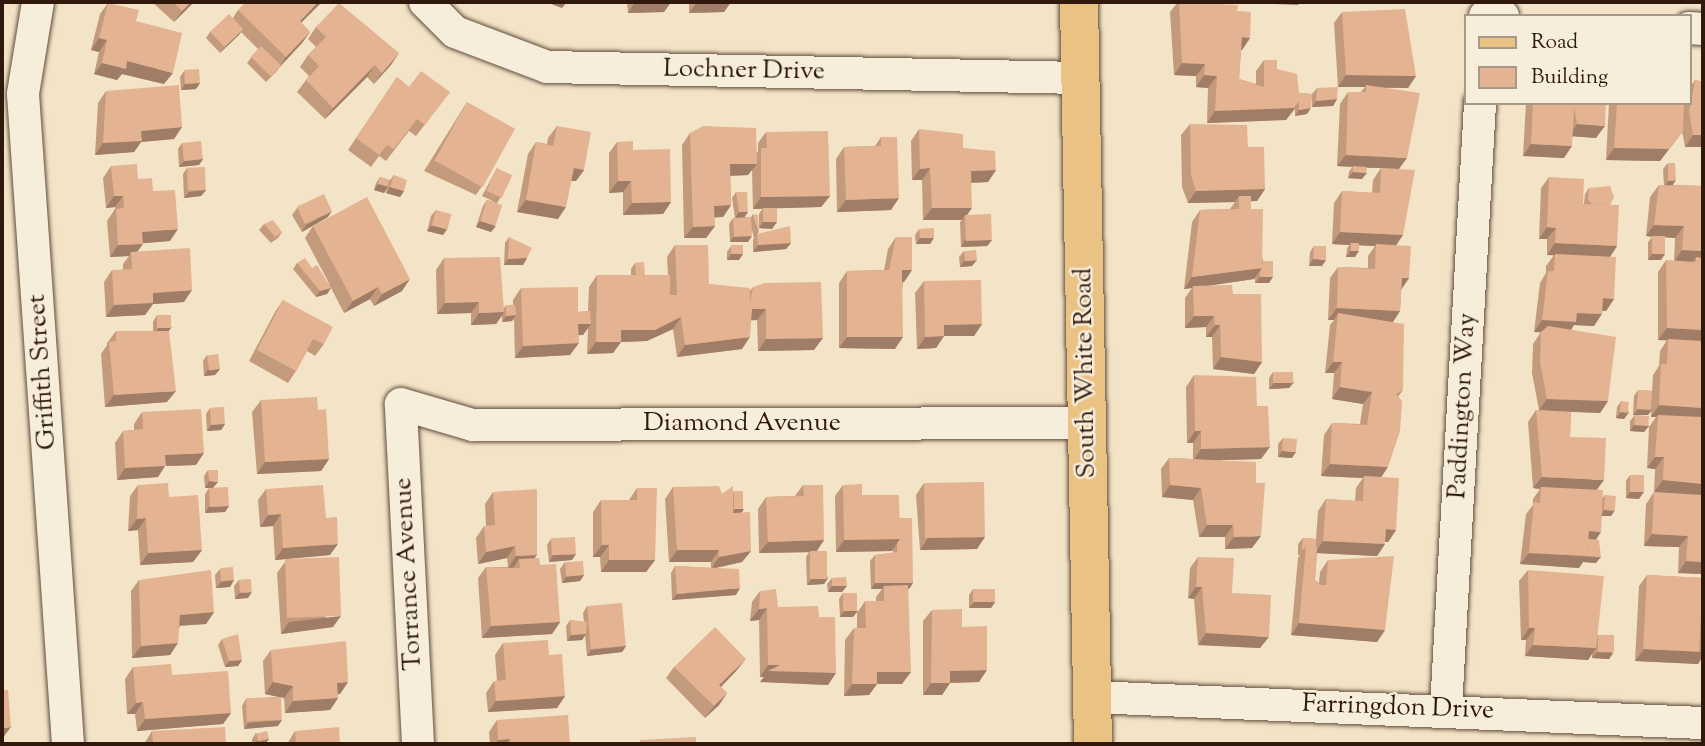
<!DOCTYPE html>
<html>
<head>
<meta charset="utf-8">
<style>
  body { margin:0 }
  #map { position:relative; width:1705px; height:746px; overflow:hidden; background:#f3e4c7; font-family:"Sorts Mill Goudy",serif }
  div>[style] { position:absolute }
  .roads { filter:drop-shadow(0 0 2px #614c3b) drop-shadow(0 0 2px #614c3b) }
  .minor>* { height:32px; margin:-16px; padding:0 16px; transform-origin:16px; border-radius:16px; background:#f7eddb }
  .major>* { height:38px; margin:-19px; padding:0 19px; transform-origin:19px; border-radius:19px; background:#eac284 }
  .wall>* { inset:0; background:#c49a7d }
  .shaded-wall>* { inset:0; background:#a07d66 }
  .building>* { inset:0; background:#e4b391; transform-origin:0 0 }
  span { translate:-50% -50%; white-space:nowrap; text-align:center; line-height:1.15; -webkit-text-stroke:5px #f7eddb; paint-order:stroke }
  .street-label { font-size:26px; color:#30190c }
  .frame { position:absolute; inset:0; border:4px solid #30190c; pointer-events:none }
  .legend { position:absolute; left:1464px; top:14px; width:228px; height:91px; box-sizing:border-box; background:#f7eddb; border:2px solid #a79888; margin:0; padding:9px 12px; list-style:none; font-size:21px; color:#30190c }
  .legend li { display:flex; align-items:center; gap:14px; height:35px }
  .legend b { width:35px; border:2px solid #a79888 }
</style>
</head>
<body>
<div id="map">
  <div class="roads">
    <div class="minor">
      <div style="left:38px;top:2px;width:93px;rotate:99.3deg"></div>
      <div style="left:23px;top:94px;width:652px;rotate:86.04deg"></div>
      <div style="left:425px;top:2px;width:42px;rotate:45deg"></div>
      <div style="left:455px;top:32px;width:98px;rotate:20.8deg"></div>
      <div style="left:547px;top:67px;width:535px;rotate:1.18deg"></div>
      <div style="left:1485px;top:16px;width:18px"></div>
      <div style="left:1689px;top:28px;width:14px;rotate:4deg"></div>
      <div style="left:1092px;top:697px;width:612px;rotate:2.44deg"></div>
      <div style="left:1446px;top:708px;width:606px;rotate:-86.78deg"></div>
      <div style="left:418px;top:744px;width:340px;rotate:-92.9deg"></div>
      <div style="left:401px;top:404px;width:75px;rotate:16.3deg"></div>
      <div style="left:473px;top:425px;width:614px;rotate:-0.19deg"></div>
    </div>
    <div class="major">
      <div style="left:1079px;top:2px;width:742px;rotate:88.92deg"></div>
    </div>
  </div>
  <div class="wall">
    <div style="clip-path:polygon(152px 2px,194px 2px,174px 22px)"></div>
    <div style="clip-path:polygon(627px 2px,671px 2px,664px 12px,628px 13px)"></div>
    <div style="clip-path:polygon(689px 2px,731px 2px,724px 12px,689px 13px)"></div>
    <div style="clip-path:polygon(1178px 2px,1196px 2px,1237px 11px,1250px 38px,1242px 50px,1241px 50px,1239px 79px,1256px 84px,1256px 71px,1264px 60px,1277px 69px,1299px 93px,1312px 94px,1317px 88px,1337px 99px,1333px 106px,1312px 107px,1312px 98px,1307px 114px,1295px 116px,1295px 109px,1286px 120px,1207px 123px,1208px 88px,1196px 87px,1196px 76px,1174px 75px,1170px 12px)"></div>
    <div style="clip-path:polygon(108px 3px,136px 21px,164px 84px,122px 74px,117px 80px,94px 74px,99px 52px,91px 50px,100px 14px)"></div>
    <div style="clip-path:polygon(238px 10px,301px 23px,310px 32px,302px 43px,281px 65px,277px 71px,266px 82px,247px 63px,258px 49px,241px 32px,220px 53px,206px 38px,210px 32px,233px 18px)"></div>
    <div style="clip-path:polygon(1342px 12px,1416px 76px,1408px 88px,1386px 88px,1399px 169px,1403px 235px,1396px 245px,1409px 278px,1401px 289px,1400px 311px,1393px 322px,1403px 390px,1398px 397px,1381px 477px,1396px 530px,1388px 542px,1385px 542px,1385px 544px,1377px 556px,1317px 553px,1315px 580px,1319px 583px,1320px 572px,1328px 560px,1385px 630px,1377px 642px,1291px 635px,1298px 558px,1300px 555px,1298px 555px,1298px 544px,1303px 538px,1316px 539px,1318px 511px,1326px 499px,1355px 501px,1356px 488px,1363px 478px,1321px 476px,1324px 435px,1332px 423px,1360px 424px,1363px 404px,1332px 399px,1334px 373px,1325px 373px,1330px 325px,1334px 320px,1328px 320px,1330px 278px,1338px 267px,1368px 268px,1368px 256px,1375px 246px,1359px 245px,1355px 257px,1346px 257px,1347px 249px,1349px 245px,1332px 244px,1334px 203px,1342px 191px,1372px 193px,1373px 180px,1381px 168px,1367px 168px,1362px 179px,1348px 178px,1349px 172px,1352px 167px,1337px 166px,1340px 104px,1348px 92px,1361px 92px,1365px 87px,1338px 87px,1334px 23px)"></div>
    <div style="clip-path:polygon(316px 27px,399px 53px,374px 84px,367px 77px,325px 119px,297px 92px,309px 76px,300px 67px,308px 55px,316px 47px,308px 39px)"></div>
    <div style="clip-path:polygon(184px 71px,200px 83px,196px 89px,181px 90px,180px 77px)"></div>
    <div style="clip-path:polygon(397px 77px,409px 87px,450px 92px,416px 136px,409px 131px,386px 161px,379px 156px,371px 167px,348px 150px)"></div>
    <div style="clip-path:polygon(1695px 80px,1703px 82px,1703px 155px,1702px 156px,1703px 147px,1685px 147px,1682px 131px,1660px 161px,1606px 160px,1609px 103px,1689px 103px,1689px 89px)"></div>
    <div style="clip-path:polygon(106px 91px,182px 127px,174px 139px,141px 142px,134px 152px,95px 155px,98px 103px)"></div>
    <div style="clip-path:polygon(467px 102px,484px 183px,476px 195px,424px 171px)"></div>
    <div style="clip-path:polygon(1526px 103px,1606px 103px,1596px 138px,1573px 136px,1564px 158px,1523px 156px)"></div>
    <div style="clip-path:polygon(1190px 124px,1248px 147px,1265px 189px,1257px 201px,1251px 201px,1251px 209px,1263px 261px,1269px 283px,1255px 283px,1255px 278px,1254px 279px,1206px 286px,1233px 294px,1262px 362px,1254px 374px,1213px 369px,1212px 337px,1206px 337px,1206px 327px,1185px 328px,1185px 298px,1192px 288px,1184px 289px,1192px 222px,1200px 210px,1230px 209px,1235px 202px,1188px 203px,1182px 187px,1181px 135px)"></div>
    <div style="clip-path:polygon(557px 126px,584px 170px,576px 181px,571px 181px,558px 219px,517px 212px,528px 154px,536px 142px,547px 144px,548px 138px)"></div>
    <div style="clip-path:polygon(919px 129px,963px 148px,996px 170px,988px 182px,971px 183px,967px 215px,992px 240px,987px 246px,961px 247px,960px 222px,962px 220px,923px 220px,922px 180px,912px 180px,911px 141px)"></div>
    <div style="clip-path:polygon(766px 132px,830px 196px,821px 207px,774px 208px,772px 229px,759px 228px,759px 214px,763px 208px,753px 209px,752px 169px,748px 175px,730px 176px,731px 205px,723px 217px,714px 217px,715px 226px,706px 238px,684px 238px,682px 145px,690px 133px,756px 154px,758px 151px,758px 143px)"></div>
    <div style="clip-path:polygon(881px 137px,891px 210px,837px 212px,836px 159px,844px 147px,875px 146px)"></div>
    <div style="clip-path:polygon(617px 142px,633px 150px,671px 202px,663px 214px,623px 215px,623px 192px,609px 193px,609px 153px)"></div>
    <div style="clip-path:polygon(182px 143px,203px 159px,199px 165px,179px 167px,178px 149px)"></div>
    <div style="clip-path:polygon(1668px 163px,1672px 185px,1703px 186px,1703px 574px,1678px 573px,1679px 547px,1644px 546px,1646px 504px,1654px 492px,1671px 493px,1654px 492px,1655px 469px,1647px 468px,1649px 427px,1656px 417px,1651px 417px,1651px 411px,1648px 415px,1633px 415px,1634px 396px,1638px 390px,1652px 391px,1653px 375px,1659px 366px,1660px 351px,1667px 340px,1658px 340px,1658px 272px,1666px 260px,1674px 261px,1675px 238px,1665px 237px,1661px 260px,1648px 260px,1648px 242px,1652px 237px,1646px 236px,1650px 197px,1659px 185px,1664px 185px,1663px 169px)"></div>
    <div style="clip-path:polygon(111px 166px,138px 179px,153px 191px,170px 241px,143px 243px,137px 252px,184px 302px,153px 304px,145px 315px,106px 317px,104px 282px,112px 270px,123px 270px,123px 264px,129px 256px,110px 257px,107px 221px,115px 209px,115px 207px,106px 208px,103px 178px)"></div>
    <div style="clip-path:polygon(187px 168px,206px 190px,201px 196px,184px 198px,183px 174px)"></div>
    <div style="clip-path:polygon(497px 168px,501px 197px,497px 203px,491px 232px,476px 227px,483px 206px,487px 200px,495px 202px,482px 196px)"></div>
    <div style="clip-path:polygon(394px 175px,404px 191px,400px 197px,386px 193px,387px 189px,384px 193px,374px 190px,376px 183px,380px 177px,390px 180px)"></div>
    <div style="clip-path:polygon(1549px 177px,1583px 204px,1584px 204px,1585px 194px,1589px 188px,1610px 205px,1617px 246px,1610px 257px,1614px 299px,1606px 311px,1602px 311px,1594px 326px,1574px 325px,1571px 330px,1608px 401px,1600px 413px,1571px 412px,1570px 437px,1597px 490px,1603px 498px,1605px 495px,1615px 510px,1611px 516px,1602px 516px,1596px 540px,1596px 563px,1583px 562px,1579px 568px,1520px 564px,1526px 514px,1533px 505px,1533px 499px,1540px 489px,1533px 488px,1528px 422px,1536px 410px,1539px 410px,1532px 373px,1533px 344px,1541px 332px,1534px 332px,1540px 283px,1546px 273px,1546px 266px,1554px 255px,1547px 255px,1547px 239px,1539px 239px,1541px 188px)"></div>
    <div style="clip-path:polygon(736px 192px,744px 217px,751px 217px,753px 214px,759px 232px,757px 234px,791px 243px,786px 249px,753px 252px,753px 240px,754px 238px,752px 230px,748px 242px,730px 242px,729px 224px,733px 218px,735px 218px,732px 198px)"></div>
    <div style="clip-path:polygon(297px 208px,328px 217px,302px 232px,292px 215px)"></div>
    <div style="clip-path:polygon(436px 210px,447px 229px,443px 235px,427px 231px,431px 216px)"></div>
    <div style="clip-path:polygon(264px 224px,282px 232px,278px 238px,271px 243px,259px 230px)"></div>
    <div style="clip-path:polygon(313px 226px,402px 291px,374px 306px,370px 299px,344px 313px,331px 288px,327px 294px,316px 297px,293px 269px,297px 263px,312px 268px,330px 285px,305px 238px)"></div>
    <div style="clip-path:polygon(919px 229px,930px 244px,916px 244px,915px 235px)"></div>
    <div style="clip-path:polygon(509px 237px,527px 258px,523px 265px,504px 265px,505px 243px)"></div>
    <div style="clip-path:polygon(896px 237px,912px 270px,904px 282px,903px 282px,895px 349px,839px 348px,839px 283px,847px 271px,884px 270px,888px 249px)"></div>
    <div style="clip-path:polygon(675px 245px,709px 284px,750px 291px,753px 287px,814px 350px,758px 351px,757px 320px,751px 320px,742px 349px,677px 357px,673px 329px,647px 341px,621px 342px,613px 353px,587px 354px,588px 328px,583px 335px,578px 335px,570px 355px,515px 358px,514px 319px,512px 321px,502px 322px,502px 316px,496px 324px,471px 325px,471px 313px,437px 314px,436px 270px,444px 258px,504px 308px,506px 305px,513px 305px,513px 300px,521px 288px,578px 312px,588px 311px,589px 287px,597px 275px,631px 275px,631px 269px,635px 263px,645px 275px,668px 275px,667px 257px)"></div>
    <div style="clip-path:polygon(731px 246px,739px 260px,727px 260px,727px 252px)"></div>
    <div style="clip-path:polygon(1314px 246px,1322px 266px,1309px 266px,1310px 252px)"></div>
    <div style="clip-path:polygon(964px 251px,972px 266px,960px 267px,959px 257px)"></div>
    <div style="clip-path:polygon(924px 281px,982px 324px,974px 336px,944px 336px,936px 348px,917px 349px,915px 293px)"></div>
    <div style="clip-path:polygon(283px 300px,324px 344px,315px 356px,307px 351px,296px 371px,288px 383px,249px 361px,275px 312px)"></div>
    <div style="clip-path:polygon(157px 315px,167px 402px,105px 407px,101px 354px,107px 345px,107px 343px,116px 331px,153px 331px,153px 322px)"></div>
    <div style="clip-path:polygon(207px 355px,220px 369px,215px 375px,204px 376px,203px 361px)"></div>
    <div style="clip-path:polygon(1273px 372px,1294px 382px,1289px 388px,1269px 389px,1269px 378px)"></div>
    <div style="clip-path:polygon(1194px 375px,1257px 406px,1261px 459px,1221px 460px,1252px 548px,1225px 549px,1225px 537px,1199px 537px,1193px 500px,1162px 497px,1161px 469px,1169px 458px,1193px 459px,1193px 443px,1187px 443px,1186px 387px)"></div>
    <div style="clip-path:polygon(261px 400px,318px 410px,329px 459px,321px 471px,257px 474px,252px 412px)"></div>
    <div style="clip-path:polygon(1621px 401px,1629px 412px,1624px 419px,1616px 418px,1617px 407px)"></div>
    <div style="clip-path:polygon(210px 408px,225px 424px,221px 430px,207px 431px,206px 414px)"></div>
    <div style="clip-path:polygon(142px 412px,196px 465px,165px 466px,158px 477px,117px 480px,115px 443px,123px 431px,134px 430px,134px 424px)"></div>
    <div style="clip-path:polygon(1635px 415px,1649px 426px,1644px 432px,1630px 431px,1630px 421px)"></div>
    <div style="clip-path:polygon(1283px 438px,1292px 458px,1278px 457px,1278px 444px)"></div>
    <div style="clip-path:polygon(208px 470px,213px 488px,205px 488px,204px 476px)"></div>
    <div style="clip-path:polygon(1630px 475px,1639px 499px,1626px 498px,1626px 481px)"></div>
    <div style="clip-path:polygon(924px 483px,977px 549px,920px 550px,916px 495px)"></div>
    <div style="clip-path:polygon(138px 485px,169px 497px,202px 550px,193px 562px,140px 565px,138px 530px,128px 531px,130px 496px)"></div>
    <div style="clip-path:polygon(803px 485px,824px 540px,817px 551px,828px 578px,824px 584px,807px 585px,806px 557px,809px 552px,759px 553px,758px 509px,766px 497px,795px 496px)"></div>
    <div style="clip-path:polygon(843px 485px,899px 518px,913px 583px,909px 589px,908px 589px,902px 684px,877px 684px,869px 695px,844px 696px,845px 640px,854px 628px,857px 628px,857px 613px,865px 601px,876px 601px,876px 597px,882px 589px,871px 589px,870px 561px,875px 555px,893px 553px,893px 549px,892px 551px,836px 552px,835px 496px)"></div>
    <div style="clip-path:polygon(673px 487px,722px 494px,733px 493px,734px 491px,741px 513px,751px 551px,742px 562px,715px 568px,736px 595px,672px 600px,671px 573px,675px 566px,711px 568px,711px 562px,669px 562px,665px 499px)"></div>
    <div style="clip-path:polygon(209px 488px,229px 506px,225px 512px,205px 513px,205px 494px)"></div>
    <div style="clip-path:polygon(637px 488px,655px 560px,646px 572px,601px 572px,600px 557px,593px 557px,593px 512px,601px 500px,629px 500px)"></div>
    <div style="clip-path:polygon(266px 489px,326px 518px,330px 555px,275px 560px,273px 526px,260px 527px,258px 500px)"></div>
    <div style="clip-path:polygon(493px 492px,540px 565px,560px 622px,552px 634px,482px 638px,478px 578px,486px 567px,508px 567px,507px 558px,478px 564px,476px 538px,484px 526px,486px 526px,485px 504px)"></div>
    <div style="clip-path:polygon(551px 539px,572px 560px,549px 562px,547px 545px)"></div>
    <div style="clip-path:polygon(1198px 557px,1232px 593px,1260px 648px,1198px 645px,1194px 599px,1188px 598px,1190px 568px)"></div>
    <div style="clip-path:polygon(285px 562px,333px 627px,281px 634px,277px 573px)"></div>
    <div style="clip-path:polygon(565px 562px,584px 575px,580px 581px,562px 583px,560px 569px)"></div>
    <div style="clip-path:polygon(220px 569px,234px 580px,230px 587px,216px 588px,215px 575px)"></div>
    <div style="clip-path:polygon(1528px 570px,1598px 635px,1613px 653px,1609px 659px,1592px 658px,1592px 654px,1588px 660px,1525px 656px,1526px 640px,1521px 640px,1519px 581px)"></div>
    <div style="clip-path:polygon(1647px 575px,1703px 578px,1703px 656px,1698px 664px,1635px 661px,1639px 586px)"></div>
    <div style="clip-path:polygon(832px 578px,842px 592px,828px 592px,827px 584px)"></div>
    <div style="clip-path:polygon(139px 580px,214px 612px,206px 624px,180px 626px,170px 655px,132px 658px,131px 591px)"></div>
    <div style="clip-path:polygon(239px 580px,248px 598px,235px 599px,234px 586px)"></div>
    <div style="clip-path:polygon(973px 589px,995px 602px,991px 608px,969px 608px,969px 595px)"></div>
    <div style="clip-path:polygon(760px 591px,778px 607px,819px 617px,828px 685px,760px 682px,764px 677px,760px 677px,759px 620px,750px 621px,752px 602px)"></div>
    <div style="clip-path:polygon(843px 593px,853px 617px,840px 617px,839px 599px)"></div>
    <div style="clip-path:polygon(587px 606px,626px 646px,622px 652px,587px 656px,585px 635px,582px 640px,567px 641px,566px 626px,570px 620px,584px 622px,583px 613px)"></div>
    <div style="clip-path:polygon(932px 610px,962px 627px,979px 682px,950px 683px,942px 695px,923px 695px,923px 621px)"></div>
    <div style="clip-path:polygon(222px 639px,242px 660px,238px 666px,225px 667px,218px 645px)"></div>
    <div style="clip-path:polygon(503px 643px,565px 696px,557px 708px,488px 712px,486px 693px,494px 681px,497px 681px,495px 655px)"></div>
    <div style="clip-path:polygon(271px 650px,348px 682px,340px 694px,338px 694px,338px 698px,330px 710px,285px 713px,284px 698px,281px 697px,278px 726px,244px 729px,242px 706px,246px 699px,279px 697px,265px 694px,263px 661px)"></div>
    <div style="clip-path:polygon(133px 667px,172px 675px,231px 713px,223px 724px,137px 731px,135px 714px,127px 714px,125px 679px)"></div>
    <div style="clip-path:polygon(674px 667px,737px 670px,721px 687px,727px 693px,719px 705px,705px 718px,666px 678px)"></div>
    <div style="clip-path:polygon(497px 720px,570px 744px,490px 744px,489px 732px)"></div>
    <div style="clip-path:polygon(152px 731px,226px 744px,144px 744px)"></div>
    <div style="clip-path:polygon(295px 731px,340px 744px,287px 744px)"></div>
    <div style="clip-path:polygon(256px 733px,269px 739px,265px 744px,252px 744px,252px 739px)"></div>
  </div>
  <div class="shaded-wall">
    <div style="clip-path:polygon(191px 2px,194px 2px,174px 22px,182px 11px)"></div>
    <div style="clip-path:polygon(318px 2px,322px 2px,291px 33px,300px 21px)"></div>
    <div style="clip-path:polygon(546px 2px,567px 2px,562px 8px)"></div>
    <div style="clip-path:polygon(635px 2px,671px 2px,664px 12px,628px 13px)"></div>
    <div style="clip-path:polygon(697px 2px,731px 2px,724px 12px,689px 13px)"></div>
    <div style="clip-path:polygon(760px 2px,814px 2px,758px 4px)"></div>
    <div style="clip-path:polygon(1230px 2px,1300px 2px,1298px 5px)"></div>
    <div style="clip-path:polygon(243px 29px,239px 35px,220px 53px,225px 47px)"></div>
    <div style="clip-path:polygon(310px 32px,302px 43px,278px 69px,286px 57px)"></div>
    <div style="clip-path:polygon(1242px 37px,1250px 38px,1242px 50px,1233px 49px)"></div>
    <div style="clip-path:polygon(99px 38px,107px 40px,99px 52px,91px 50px)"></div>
    <div style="clip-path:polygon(399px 53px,391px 65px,374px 84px,382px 73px)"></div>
    <div style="clip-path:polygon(127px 61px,173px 73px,164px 84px,122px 74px,117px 80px,94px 74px,102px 63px)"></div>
    <div style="clip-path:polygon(1182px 63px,1205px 64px,1196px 76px,1174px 75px)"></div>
    <div style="clip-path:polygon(375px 65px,367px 77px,325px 119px,333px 108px)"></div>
    <div style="clip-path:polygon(1204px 75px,1217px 76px,1208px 88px,1196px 87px)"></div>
    <div style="clip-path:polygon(1346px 75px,1416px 76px,1408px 88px,1366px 87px,1366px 85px,1365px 87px,1338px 87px)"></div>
    <div style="clip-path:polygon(200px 83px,196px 89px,181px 90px,185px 84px)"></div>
    <div style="clip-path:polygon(1337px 99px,1333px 106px,1312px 107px,1316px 101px)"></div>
    <div style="clip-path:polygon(1300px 101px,1286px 120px,1207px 123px,1215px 111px)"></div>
    <div style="clip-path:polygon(1311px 108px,1307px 114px,1295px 116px,1299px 110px)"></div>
    <div style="clip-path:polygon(1577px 124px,1605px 126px,1596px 138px,1569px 136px)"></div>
    <div style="clip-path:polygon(182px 127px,174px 139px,141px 142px,134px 152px,95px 155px,103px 143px,141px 131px)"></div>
    <div style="clip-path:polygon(1683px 131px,1660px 161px,1606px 160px,1614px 148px)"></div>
    <div style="clip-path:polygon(1693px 135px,1703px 135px,1703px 147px,1685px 147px)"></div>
    <div style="clip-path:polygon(1531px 144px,1572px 146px,1564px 158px,1523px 156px)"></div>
    <div style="clip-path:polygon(1346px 155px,1407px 158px,1399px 169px,1337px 166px)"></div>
    <div style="clip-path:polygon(203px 159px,199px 165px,179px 167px,184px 161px)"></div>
    <div style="clip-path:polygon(730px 164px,757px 164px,748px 175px,722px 176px)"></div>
    <div style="clip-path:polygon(574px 168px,584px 170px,576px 181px,565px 180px)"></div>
    <div style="clip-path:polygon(930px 168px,922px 180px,912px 180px,920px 169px)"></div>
    <div style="clip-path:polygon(996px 170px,988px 182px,963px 183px,971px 171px)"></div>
    <div style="clip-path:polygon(1353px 172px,1367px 173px,1362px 179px,1348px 178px)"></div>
    <div style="clip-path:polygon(1676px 180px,1672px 186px,1664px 187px,1668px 181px)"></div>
    <div style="clip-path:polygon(618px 181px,631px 181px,623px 192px,609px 193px)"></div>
    <div style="clip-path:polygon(378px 184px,388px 187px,384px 193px,374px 190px)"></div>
    <div style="clip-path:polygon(390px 187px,404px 191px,400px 197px,386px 193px)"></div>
    <div style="clip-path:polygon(1265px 189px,1257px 201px,1239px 202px,1239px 196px,1235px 202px,1188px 203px,1196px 191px)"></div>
    <div style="clip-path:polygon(206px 190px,201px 196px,184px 198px,189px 192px)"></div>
    <div style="clip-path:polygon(114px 196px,123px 196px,115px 207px,106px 208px)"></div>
    <div style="clip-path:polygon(830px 196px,821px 207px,753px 209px,761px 197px)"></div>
    <div style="clip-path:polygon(899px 198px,891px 210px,837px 212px,846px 200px)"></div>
    <div style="clip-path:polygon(526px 200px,566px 207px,558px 219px,517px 212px)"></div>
    <div style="clip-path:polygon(671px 202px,663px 214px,623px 215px,632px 203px)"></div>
    <div style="clip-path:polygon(731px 205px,723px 217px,706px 218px,714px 206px)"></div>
    <div style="clip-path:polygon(932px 208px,972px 208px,965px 218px,965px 215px,962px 220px,923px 220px)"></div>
    <div style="clip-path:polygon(332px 211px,328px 217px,302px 232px,306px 225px)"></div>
    <div style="clip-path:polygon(739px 212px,748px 212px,744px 218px,735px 218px)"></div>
    <div style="clip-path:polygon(480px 221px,496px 226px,491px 232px,476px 227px)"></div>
    <div style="clip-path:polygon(763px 222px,777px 222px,772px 229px,759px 228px)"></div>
    <div style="clip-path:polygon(432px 225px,447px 229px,443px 235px,427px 231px)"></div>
    <div style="clip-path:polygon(1654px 225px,1684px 226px,1675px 238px,1646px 236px)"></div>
    <div style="clip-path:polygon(715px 226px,706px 238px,684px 238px,693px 227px)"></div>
    <div style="clip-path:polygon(1547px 227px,1556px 228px,1547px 239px,1539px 239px)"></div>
    <div style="clip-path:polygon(178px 229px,170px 241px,134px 244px,142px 232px)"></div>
    <div style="clip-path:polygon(1340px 232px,1403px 235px,1395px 247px,1376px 244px,1375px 246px,1351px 245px,1351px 243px,1349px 245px,1332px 244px)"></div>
    <div style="clip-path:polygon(734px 236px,752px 236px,748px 242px,730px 242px)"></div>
    <div style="clip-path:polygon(920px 238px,934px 238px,930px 244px,916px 244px)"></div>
    <div style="clip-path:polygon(965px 240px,992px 240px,987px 246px,961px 247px)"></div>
    <div style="clip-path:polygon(791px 243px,786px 249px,753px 252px,758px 245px)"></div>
    <div style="clip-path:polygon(1555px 243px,1617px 246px,1609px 258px,1547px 255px)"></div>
    <div style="clip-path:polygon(143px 244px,135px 255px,131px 252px,129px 256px,110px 257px,118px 245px)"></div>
    <div style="clip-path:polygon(1682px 250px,1703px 251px,1703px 264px,1696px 262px,1696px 257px,1692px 263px,1674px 262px)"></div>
    <div style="clip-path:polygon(1350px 251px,1359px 251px,1355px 257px,1346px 257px)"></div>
    <div style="clip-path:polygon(731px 254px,743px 254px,739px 260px,727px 260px)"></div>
    <div style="clip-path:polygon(1652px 254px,1665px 254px,1661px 260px,1648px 260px)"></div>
    <div style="clip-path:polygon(527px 258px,523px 265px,504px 265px,508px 259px)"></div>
    <div style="clip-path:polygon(1313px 259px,1326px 260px,1322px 266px,1309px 266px)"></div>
    <div style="clip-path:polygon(977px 260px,972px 266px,960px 267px,964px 261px)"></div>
    <div style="clip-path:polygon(1262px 268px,1254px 279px,1193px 288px,1193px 286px,1192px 288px,1184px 289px,1192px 277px)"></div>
    <div style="clip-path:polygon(902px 270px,912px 270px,904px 282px,894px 282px)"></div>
    <div style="clip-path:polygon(1260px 277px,1273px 277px,1269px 283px,1255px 283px)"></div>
    <div style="clip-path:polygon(1402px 278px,1409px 278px,1401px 290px)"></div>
    <div style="clip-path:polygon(410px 279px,402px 291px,374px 306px,382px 294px)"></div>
    <div style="clip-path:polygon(378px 287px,370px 299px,344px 313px,353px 301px)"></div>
    <div style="clip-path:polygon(331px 288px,327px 294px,316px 297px,320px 291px)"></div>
    <div style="clip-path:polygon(192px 290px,184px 302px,153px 304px,145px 315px,106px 317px,114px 305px,153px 293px)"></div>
    <div style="clip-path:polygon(1603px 298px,1614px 299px,1606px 311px,1595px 310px)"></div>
    <div style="clip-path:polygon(479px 302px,471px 313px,437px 314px,445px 303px)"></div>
    <div style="clip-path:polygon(1337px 308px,1400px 311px,1392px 323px,1338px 313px,1334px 320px,1328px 320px)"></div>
    <div style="clip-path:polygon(752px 309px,766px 309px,757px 320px,744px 321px)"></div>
    <div style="clip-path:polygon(504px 312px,496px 324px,471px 325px,479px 313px)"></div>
    <div style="clip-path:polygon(1577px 313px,1602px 314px,1594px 326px,1574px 325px,1568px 334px,1534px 332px,1542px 320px)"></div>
    <div style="clip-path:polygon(516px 315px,512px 321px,502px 322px,506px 316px)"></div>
    <div style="clip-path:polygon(1194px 316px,1214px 316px,1206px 327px,1185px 328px)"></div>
    <div style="clip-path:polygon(681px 317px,673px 329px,647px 341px,621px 342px,613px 353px,587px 354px,596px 342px,621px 330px)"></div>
    <div style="clip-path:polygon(578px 324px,591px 324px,583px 335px,570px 336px)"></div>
    <div style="clip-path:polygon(982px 324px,974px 336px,936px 336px,944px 325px)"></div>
    <div style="clip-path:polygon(1215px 325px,1220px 325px,1212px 337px,1206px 337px)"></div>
    <div style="clip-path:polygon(172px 327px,167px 333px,154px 334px,158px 328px)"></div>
    <div style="clip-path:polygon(1667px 328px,1703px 330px,1703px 342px,1658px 340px)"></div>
    <div style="clip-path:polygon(944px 336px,936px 348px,917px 349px,925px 337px)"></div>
    <div style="clip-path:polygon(750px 337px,742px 349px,677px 357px,685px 345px)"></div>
    <div style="clip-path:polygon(847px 337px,903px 337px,895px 349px,839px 348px)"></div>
    <div style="clip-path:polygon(823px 338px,814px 350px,758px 351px,766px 339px)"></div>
    <div style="clip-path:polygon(579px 343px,570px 355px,515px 358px,523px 346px)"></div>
    <div style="clip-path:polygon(1221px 357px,1262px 362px,1254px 374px,1213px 369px)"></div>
    <div style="clip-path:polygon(1333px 362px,1342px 362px,1334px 373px,1325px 373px)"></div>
    <div style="clip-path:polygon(220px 369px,215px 375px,204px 376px,208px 370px)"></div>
    <div style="clip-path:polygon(1294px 382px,1289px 388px,1269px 389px,1274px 383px)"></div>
    <div style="clip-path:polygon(1340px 387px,1372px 392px,1363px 404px,1332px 399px)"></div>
    <div style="clip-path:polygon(176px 391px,167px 402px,105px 407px,114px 395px)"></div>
    <div style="clip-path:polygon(1547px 399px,1608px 401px,1600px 413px,1539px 410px)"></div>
    <div style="clip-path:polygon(1659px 405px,1703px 408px,1703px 420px,1658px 415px,1656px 417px,1651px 417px)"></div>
    <div style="clip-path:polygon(1638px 409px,1652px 409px,1648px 415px,1633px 415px)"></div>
    <div style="clip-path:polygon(1621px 412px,1629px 412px,1624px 419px,1616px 418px)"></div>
    <div style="clip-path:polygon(225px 424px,221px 430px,207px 431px,211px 425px)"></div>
    <div style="clip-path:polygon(1634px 425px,1649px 426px,1644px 432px,1630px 431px)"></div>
    <div style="clip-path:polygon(1195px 431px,1201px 431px,1193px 443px,1187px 443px)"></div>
    <div style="clip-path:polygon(1270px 447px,1261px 459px,1193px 461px,1201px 449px)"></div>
    <div style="clip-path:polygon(1282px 451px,1296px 452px,1292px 458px,1278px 457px)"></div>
    <div style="clip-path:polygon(204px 453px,196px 465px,165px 466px,158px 477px,117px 480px,125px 468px,165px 455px)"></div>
    <div style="clip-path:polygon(1655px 457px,1664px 457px,1655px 469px,1647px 468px)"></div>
    <div style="clip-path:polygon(329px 459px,321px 471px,257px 474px,265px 462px)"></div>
    <div style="clip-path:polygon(1330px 464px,1388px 467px,1380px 479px,1364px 476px,1363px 478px,1321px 476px)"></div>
    <div style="clip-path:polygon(1542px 477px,1604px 480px,1596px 491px,1541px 487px,1540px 489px,1533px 488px)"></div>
    <div style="clip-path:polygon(1663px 480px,1703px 484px,1703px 496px,1654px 492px)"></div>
    <div style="clip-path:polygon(209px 481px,218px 482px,213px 488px,205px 488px)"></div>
    <div style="clip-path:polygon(1170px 485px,1201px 488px,1193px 500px,1162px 497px)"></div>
    <div style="clip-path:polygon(1630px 492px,1644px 492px,1639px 499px,1626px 498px)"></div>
    <div style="clip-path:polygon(229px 506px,225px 512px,205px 513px,209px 507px)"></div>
    <div style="clip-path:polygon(735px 509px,744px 509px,740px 515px,731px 515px)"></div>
    <div style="clip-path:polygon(1604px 510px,1615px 510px,1611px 516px,1600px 516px)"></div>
    <div style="clip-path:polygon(281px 514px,273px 526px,260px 527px,268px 515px)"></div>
    <div style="clip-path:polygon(146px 518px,138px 530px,128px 531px,137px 519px)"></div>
    <div style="clip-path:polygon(1207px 525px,1233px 525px,1225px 537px,1199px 537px)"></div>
    <div style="clip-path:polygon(1386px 529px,1396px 530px,1388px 542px,1377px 541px)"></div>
    <div style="clip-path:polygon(1589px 531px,1601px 532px,1593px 544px,1585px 543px)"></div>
    <div style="clip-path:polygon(1652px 534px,1688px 536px,1679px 547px,1644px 546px)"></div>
    <div style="clip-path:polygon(1261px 536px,1252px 548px,1225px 549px,1234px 537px)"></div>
    <div style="clip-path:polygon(985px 537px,977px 549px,920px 550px,928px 538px)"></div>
    <div style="clip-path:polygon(900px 539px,892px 551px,836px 552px,844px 540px)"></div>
    <div style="clip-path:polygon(824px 540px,816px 552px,759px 553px,768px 542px)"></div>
    <div style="clip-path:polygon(1323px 541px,1385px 544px,1377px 556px,1315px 553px)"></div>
    <div style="clip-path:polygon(338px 544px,330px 555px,275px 560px,283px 548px)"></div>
    <div style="clip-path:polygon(602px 545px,609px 545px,600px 557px,593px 557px)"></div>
    <div style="clip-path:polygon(515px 546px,507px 558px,478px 564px,486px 552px)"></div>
    <div style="clip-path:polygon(202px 550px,193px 562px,140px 565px,148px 553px)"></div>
    <div style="clip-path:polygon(677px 550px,719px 550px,711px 562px,669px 562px)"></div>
    <div style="clip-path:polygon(751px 551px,742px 562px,711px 569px,719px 557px)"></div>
    <div style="clip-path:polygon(1529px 553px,1601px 557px,1596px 563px,1583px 562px,1579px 568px,1520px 564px)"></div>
    <div style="clip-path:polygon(576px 554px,572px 560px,549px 562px,553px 555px)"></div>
    <div style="clip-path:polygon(537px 555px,528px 567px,519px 559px,513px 568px,508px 568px,516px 556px)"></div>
    <div style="clip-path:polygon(609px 560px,655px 560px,646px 572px,601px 572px)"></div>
    <div style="clip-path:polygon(1686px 561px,1703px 562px,1703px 574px,1678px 573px)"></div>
    <div style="clip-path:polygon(584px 575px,580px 581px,562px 583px,566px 577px)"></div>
    <div style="clip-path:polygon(828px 578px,824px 584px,807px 585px,811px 579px)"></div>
    <div style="clip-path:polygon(234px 580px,230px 587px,216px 588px,221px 582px)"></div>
    <div style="clip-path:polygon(875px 583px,913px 583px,909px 589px,884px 589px,884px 586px,882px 589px,871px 589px)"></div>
    <div style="clip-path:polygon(832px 586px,847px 586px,842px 592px,828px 592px)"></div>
    <div style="clip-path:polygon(1196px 587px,1202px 587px,1194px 599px,1188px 598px)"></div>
    <div style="clip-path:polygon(740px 588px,736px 595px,672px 600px,677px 594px)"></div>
    <div style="clip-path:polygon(252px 592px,248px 598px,235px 599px,239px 593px)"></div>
    <div style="clip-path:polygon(974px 602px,995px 602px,991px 608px,969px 608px)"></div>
    <div style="clip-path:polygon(767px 608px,759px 620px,750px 621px,759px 609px)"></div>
    <div style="clip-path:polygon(844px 611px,858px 611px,853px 617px,840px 617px)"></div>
    <div style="clip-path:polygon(214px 612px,206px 624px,172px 626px,180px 615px)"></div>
    <div style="clip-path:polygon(341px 616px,333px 627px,281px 634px,289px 622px)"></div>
    <div style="clip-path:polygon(560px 622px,552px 634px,482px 638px,491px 626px)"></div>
    <div style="clip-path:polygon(1299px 623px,1385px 630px,1377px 642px,1291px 635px)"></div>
    <div style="clip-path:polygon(1529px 628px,1535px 628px,1526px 640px,1521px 640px)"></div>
    <div style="clip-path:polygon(1206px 633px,1269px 637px,1260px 648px,1198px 645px)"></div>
    <div style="clip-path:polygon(586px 634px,582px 640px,567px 641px,571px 635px)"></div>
    <div style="clip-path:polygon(178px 643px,170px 655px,132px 658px,141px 646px)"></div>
    <div style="clip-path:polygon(1533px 645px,1596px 648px,1588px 660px,1525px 656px)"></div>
    <div style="clip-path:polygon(626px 646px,622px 652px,587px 656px,591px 650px)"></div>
    <div style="clip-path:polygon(1644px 649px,1703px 652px,1703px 656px,1698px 664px,1635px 661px)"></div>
    <div style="clip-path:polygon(1597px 652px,1613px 653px,1609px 659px,1592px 658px)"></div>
    <div style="clip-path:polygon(746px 659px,737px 670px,711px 697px,719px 685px)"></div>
    <div style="clip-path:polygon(242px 660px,238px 666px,225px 667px,229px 661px)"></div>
    <div style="clip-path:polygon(768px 665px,780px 665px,836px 673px,828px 685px,760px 682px,764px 677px,760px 677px)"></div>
    <div style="clip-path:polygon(987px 670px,979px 682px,942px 683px,950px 671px)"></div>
    <div style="clip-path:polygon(877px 672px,911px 672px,902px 684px,877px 684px,869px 695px,844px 696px,852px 684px)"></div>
    <div style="clip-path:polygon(273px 682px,293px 686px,284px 698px,265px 694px)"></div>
    <div style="clip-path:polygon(348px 682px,340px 694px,329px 695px,337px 683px)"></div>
    <div style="clip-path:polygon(931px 683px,950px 683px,942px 695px,923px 695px)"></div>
    <div style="clip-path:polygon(727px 693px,719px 705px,705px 718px,714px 706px)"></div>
    <div style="clip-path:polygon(565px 696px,557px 708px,488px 712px,496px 701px)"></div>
    <div style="clip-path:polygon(338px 698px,330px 710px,285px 713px,293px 701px)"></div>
    <div style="clip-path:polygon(143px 702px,135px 714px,127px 714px,136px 703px)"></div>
    <div style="clip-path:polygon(231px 713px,223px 724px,137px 731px,145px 719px)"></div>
    <div style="clip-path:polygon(282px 720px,278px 726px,244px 729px,248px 723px)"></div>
    <div style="clip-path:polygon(11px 727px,2px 739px,2px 728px)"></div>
    <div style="clip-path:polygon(269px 739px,265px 744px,254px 744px,257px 741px)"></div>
    <div style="clip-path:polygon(510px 739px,507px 744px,495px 744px,498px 740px)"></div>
  </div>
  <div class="building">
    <div style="clip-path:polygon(173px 2px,191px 2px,182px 11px)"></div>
    <div style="clip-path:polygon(246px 2px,318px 2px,300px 21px,310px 32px,286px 57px,238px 10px)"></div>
    <div style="clip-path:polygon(1179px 2px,1238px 5px,1237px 11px,1251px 12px,1250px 38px,1242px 37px,1239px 79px,1264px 87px,1264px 60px,1277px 60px,1277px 69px,1297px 74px,1300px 101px,1294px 108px,1215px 111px,1217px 76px,1204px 75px,1205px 64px,1182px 63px)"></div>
    <div style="clip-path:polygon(108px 3px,139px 10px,136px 21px,182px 33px,173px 73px,127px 61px,126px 69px,102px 63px,107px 40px,99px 38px)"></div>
    <div style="clip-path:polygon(339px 3px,399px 53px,382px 73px,375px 65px,333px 108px,306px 80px,319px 66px,308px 55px,326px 37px,316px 27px)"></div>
    <div style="clip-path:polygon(1405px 9px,1416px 76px,1346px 75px,1342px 12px)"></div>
    <div style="left:229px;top:14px;width:21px;height:26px;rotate:47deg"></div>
    <div style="left:261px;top:46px;width:28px;height:15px;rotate:44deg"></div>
    <div style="left:199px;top:69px;width:14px;height:15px;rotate:86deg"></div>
    <div style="clip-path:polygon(421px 71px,450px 92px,425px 125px,417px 119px,394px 149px,387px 145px,379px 155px,356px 138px,397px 77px,409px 87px)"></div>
    <div style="clip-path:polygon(1695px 80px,1703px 82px,1703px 135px,1693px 135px,1689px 111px)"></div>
    <div style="clip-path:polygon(179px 85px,182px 127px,141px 131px,142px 141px,103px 143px,106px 91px)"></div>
    <div style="clip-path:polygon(1366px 85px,1420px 93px,1407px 158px,1346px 155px,1348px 92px,1366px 92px)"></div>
    <div style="clip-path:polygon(1338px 87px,1337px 99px,1316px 101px,1317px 88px)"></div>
    <div style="clip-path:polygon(1299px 93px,1312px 94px,1311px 108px,1299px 110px)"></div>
    <div style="left:467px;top:102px;width:55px;height:67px;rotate:29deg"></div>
    <div style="clip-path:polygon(1533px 103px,1606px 103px,1605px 126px,1577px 124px,1574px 107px,1572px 146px,1531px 144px)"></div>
    <div style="clip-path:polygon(1617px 103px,1684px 103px,1683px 131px,1669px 149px,1614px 148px)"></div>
    <div style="clip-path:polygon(1190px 124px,1247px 125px,1248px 147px,1264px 147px,1265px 189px,1196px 191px,1191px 175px)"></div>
    <div style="clip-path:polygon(557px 126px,591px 132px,584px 170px,574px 168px,566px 207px,526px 200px,536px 142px,553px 146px)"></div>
    <div style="clip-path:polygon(703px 126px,756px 128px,757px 164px,730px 164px,731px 205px,714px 206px,715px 226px,693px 227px,690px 133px)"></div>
    <div style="clip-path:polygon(919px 129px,963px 134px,963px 148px,995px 151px,996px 170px,971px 171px,972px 208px,932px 208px,930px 168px,920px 169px)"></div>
    <div style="clip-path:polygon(828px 131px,830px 196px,761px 197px,761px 148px,767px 148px,766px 132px)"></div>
    <div style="clip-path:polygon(881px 137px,897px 137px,899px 198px,846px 200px,844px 147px,881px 146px)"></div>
    <div style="left:201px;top:141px;width:18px;height:19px;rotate:84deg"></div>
    <div style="clip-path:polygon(633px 141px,633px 150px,670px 149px,671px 202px,632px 203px,631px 181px,618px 181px,617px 142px)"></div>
    <div style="clip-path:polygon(1668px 163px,1675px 163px,1676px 180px,1668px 181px)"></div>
    <div style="clip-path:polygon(137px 164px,138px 179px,152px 178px,153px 191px,175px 190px,178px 229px,142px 232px,143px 244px,118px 245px,116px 209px,124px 208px,123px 196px,114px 196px,111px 166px)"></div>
    <div style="left:1353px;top:166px;width:14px;height:6px;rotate:4deg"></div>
    <div style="left:205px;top:167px;width:23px;height:18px;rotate:88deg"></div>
    <div style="left:497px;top:168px;width:17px;height:25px;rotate:25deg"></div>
    <div style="clip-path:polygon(1381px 168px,1415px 170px,1403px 235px,1340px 232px,1342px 191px,1380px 193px)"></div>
    <div style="clip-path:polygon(394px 175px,407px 180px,404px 191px,390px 187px)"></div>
    <div style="left:380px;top:177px;width:10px;height:7px;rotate:17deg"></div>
    <div style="clip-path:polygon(1549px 177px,1584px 179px,1583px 204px,1619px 205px,1617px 246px,1555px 243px,1556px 228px,1547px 227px)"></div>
    <div style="clip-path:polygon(1659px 185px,1703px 186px,1703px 251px,1682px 250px,1684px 226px,1654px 225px)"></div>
    <div style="clip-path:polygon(1610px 186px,1614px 197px,1610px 205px,1592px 204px,1588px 200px,1589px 188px)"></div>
    <div style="clip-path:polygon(736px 192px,747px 192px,748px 212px,739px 212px)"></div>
    <div style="left:324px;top:194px;width:19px;height:30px;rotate:65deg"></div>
    <div style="clip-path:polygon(1239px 196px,1251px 196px,1251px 209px,1263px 209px,1262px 268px,1192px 277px,1200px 210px,1239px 209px)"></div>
    <div style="clip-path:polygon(367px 197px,410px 279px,382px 294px,378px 287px,353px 301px,313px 226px)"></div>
    <div style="left:487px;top:200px;width:16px;height:22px;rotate:18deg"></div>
    <div style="left:763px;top:208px;width:14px;height:14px"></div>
    <div style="left:436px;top:210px;width:16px;height:16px;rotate:15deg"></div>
    <div style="clip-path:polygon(753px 214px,758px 215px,759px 232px)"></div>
    <div style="left:991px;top:214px;width:26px;height:26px;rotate:88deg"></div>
    <div style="left:751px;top:217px;width:19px;height:18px;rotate:87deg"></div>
    <div style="clip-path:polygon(273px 220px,282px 232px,275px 237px,264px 224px)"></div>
    <div style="clip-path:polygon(790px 226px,791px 243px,758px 245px,757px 234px)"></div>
    <div style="clip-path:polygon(934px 228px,934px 238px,920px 238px,919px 229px)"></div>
    <div style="left:1652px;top:236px;width:13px;height:18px"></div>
    <div style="clip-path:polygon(509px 237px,532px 248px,527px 258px,508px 259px)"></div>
    <div style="clip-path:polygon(896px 237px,912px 237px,912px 270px,902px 270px,903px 337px,847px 337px,847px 271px,889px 270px)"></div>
    <div style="left:1351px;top:243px;width:8px;height:8px"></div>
    <div style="clip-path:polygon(1376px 244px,1411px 246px,1409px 278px,1402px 278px,1400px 311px,1337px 308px,1338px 267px,1375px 269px)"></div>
    <div style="clip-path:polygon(675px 245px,708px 245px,709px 284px,750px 288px,750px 303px,753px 287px,765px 283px,821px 282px,823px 338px,766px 339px,766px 309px,752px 309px,750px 337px,685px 345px,681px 317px,655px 330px,621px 330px,621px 342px,596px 342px,597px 275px,670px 275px,670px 295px,677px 295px)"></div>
    <div style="left:743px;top:245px;width:9px;height:12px;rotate:90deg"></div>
    <div style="clip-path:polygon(1314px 246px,1326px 246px,1326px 260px,1313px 259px)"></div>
    <div style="clip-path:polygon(190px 248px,192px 290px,153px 293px,153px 303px,114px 305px,112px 270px,132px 269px,131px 252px)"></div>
    <div style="left:976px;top:250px;width:10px;height:12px;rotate:84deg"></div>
    <div style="clip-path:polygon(1555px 254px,1616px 257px,1614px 299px,1603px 298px,1602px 314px,1577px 313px,1576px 322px,1542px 320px,1548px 271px,1554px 271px)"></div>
    <div style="clip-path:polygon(500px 257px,504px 312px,479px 313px,479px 302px,445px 303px,444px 258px)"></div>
    <div style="clip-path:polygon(1696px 257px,1703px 258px,1703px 330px,1667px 328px,1666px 260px,1696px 262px)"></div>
    <div style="clip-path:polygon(305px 258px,312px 268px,317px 265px,331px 288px,320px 291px,297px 263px)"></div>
    <div style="clip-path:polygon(1263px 261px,1273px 261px,1273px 277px,1260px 277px,1260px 272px,1262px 268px)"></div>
    <div style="left:644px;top:262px;width:13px;height:9px;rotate:86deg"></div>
    <div style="clip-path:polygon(981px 280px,982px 324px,944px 325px,944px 336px,925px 337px,924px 281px)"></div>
    <div style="clip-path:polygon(1232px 285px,1233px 294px,1261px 294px,1262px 362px,1221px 357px,1220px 325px,1215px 325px,1214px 316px,1194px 316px,1193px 286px)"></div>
    <div style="clip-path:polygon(578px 287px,578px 312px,590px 311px,591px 324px,578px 324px,579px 343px,523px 346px,521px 288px)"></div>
    <div style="clip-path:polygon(283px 300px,333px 327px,324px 344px,313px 339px,296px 371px,257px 350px)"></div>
    <div style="clip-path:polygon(506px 305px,515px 305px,516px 315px,506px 316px)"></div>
    <div style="clip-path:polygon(1338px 313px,1404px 324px,1403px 390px,1396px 394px,1402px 401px,1400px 431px,1388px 467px,1330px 464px,1332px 423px,1367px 425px,1372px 392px,1340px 387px,1342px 362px,1333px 362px)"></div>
    <div style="left:157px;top:315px;width:14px;height:13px"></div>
    <div style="clip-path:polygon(1548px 326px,1616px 337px,1608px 401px,1547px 399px,1540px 362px,1541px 332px)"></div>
    <div style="clip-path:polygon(116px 331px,169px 331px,176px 391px,114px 395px,109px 342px,116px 341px)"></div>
    <div style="clip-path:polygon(1668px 339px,1703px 341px,1703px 408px,1659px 405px,1661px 364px,1667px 364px)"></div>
    <div style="left:218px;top:354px;width:15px;height:11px;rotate:82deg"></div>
    <div style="left:1273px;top:372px;width:20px;height:11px"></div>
    <div style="clip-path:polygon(1194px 375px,1256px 377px,1257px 406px,1268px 406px,1270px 447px,1201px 449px,1201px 431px,1195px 431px)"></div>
    <div style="left:1638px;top:390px;width:14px;height:19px;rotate:4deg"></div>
    <div style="clip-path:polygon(317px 397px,318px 410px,326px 409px,329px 459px,265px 462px,261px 400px)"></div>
    <div style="left:1621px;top:401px;width:8px;height:11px;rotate:7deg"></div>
    <div style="left:224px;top:407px;width:17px;height:14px;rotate:87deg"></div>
    <div style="clip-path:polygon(201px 409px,204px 453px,165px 455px,166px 466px,125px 468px,123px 431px,143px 429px,142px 412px)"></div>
    <div style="clip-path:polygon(1536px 410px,1571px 412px,1570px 437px,1606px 438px,1604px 480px,1542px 477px)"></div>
    <div style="left:1635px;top:415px;width:14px;height:10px;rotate:4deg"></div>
    <div style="clip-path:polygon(1658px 415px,1703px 417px,1703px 484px,1663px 480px,1664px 457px,1655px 457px)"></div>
    <div style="left:1283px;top:438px;width:14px;height:13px;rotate:4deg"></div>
    <div style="clip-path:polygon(1169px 458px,1256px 462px,1256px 483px,1265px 483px,1261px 536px,1234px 537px,1233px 525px,1207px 525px,1201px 488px,1170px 485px)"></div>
    <div style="clip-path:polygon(208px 470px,218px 470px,218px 482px,209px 481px)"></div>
    <div style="left:1630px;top:475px;width:14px;height:17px"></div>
    <div style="clip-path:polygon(1364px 476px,1399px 478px,1396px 530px,1386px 529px,1385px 544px,1323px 541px,1326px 499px,1363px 501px)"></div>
    <div style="left:984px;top:482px;width:55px;height:60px;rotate:89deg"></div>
    <div style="clip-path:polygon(168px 483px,169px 497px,198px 495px,202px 550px,148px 553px,146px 518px,137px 519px,138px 485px)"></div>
    <div style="clip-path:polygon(862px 484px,862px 495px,899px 495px,900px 539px,844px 540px,843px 485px)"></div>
    <div style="clip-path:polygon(323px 485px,326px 518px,337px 517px,338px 544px,283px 548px,281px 514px,268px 515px,266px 489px)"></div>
    <div style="clip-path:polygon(803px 485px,823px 485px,824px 540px,768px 542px,766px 497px,804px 496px)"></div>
    <div style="clip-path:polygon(719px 486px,722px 494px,733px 486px,733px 513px,750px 512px,751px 551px,719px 557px,719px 550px,677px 550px,673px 487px)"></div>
    <div style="left:228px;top:487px;width:19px;height:19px;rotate:87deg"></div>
    <div style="clip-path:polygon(1541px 487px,1603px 490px,1601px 532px,1589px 531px,1587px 556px,1529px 553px,1534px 502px,1540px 503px)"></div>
    <div style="clip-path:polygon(637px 488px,657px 488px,655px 560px,609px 560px,609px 545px,602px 545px,601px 500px,637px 500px)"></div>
    <div style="clip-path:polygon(537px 489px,537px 555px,516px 556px,515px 546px,486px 552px,484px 526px,495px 525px,493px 492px)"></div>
    <div style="left:734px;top:491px;width:9px;height:18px"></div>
    <div style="clip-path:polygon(1654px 492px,1703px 495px,1703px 562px,1686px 561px,1688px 536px,1652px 534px)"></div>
    <div style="left:1605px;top:495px;width:11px;height:15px;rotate:5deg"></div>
    <div style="clip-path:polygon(899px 518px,912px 518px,913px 583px,875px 583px,875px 555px,897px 552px,897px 543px,900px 539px)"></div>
    <div style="left:575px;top:537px;width:17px;height:24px;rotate:87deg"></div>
    <div style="clip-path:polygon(1303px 538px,1316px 539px,1316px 547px,1306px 546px,1304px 549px,1302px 549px)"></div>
    <div style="clip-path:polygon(1588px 539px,1599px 540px,1601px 557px,1585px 556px,1587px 556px)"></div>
    <div style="clip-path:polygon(1306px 546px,1317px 547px,1315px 580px,1321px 585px,1326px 585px,1328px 560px,1394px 556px,1385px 630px,1299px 623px)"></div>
    <div style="left:810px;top:551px;width:17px;height:28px"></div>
    <div style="left:339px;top:557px;width:59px;height:54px;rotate:88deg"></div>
    <div style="clip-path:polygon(1198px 557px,1234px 558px,1232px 593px,1271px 595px,1269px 637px,1206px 633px,1202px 587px,1196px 587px)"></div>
    <div style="clip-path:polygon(539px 558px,540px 565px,556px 564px,560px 622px,491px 626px,486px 567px,520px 568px,519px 559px)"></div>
    <div style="left:583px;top:561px;width:14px;height:18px;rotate:86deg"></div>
    <div style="clip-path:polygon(675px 566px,739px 569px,740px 588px,677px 594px)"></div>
    <div style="left:233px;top:567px;width:13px;height:13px;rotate:86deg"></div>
    <div style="clip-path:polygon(211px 570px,214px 612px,180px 615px,178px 643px,141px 646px,139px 580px)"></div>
    <div style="clip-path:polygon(1528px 570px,1604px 576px,1596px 648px,1533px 645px,1535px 628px,1529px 628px)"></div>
    <div style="left:1647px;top:575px;width:56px;height:74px;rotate:3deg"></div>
    <div style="clip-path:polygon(846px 577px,847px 586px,832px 586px,832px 578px)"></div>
    <div style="left:251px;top:579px;width:13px;height:12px;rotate:86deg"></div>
    <div style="clip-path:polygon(908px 585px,911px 672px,877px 672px,877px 684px,852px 684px,854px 628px,866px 628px,865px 601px,884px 601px,884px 586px)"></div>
    <div style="clip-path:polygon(776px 589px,778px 607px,818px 606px,819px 617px,835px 617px,836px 673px,768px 671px,780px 665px,768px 665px,767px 608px,759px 609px,760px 591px)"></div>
    <div style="left:973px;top:589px;width:22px;height:13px"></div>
    <div style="left:843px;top:593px;width:14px;height:18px"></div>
    <div style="left:622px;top:603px;width:43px;height:35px;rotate:85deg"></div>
    <div style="clip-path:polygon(962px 609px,962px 627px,987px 626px,987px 670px,950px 671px,950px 683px,931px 683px,932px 610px)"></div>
    <div style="clip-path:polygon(570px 620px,587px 622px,586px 634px,571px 635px)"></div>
    <div style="clip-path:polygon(715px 627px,746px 659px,719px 685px,727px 693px,714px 706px,674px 667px)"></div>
    <div style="clip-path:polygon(238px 634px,242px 660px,229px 661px,222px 639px)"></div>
    <div style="left:1598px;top:635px;width:16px;height:17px"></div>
    <div style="clip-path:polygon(548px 640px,549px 655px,562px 654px,565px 696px,496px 701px,494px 681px,506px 680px,503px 643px)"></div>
    <div style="clip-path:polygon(346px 641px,348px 682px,337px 683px,338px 698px,293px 701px,293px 686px,273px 682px,271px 650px)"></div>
    <div style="clip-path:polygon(171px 664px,172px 675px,228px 671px,231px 713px,145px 719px,143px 702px,136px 703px,133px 667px)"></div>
    <div style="clip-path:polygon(2px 690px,8px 690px,11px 727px,2px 728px)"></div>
    <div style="left:281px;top:697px;width:23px;height:35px;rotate:88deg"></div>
    <div style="clip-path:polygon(568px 715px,570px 744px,510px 744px,510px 739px,498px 740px,497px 720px)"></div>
    <div style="clip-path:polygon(225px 727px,226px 744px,153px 744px,152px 731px)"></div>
    <div style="clip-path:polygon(339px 727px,340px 744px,296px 744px,295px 731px)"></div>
    <div style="left:267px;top:731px;width:8px;height:11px;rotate:76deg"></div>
    <div style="clip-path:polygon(696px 737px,696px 744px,640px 744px,640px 740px)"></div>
  </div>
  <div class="street-label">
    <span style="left:744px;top:71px;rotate:1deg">Lochner Drive</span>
    <span style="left:43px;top:372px;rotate:-94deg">Griffith Street</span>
    <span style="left:1086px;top:373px;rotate:-91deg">South White Road</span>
    <span style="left:1463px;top:406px;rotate:-87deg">Paddington Way</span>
    <span style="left:742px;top:424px">Diamond Avenue</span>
    <span style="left:409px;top:574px;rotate:-93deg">Torrance Avenue</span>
    <span style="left:1398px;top:708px;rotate:2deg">Farringdon Drive</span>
  </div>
  <div class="frame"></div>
  <ul class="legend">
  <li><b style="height:9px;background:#eac284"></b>Road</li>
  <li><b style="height:19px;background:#e4b391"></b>Building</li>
  </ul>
</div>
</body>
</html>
